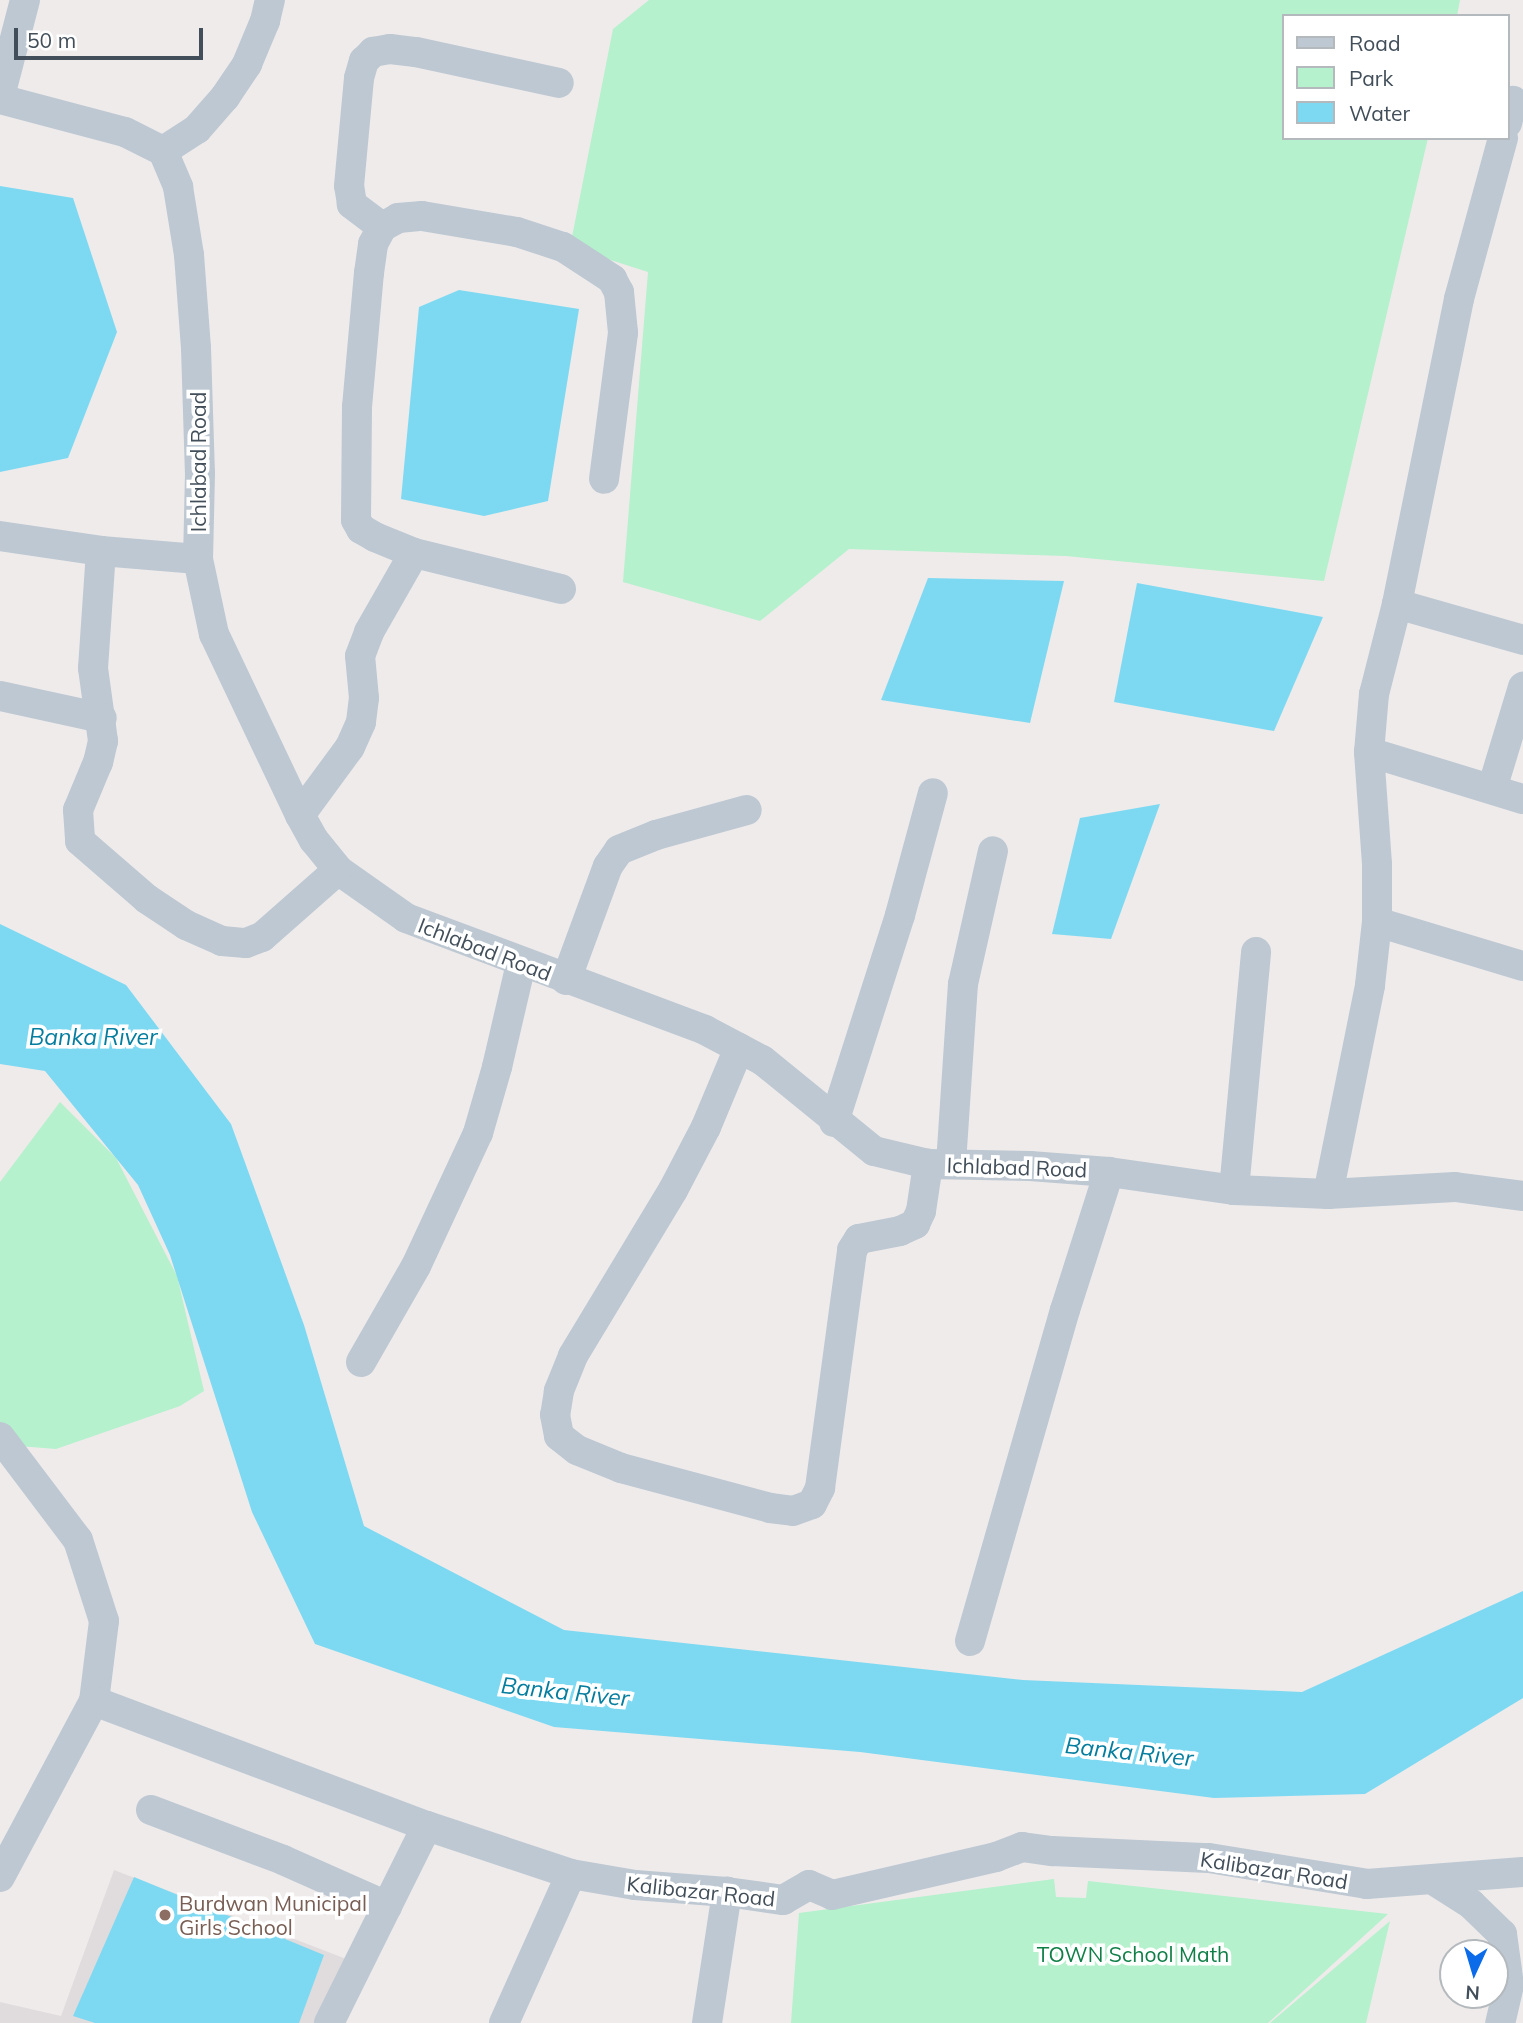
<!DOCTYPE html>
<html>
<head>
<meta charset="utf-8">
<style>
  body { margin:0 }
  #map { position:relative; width:1523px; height:2023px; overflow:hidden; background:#efebeb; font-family:Mulish,sans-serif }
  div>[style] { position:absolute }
  .education>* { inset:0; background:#e0dcdd }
  .green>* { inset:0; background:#b4f1cc }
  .water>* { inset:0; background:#7dd9f2 }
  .minor>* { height:30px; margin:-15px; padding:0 15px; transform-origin:15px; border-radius:15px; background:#bdc8d2 }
  .dots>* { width:19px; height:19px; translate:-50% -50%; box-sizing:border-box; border:4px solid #fff; border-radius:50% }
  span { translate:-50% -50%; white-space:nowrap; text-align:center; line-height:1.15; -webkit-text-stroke:7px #fff; paint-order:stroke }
  .street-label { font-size:21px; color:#424f5a }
  .education-label { font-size:21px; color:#785e54 }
  .left { translate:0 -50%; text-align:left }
  .park-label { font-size:21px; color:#0f7f47 }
  .water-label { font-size:23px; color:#047d9e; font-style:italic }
  .legend { position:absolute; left:1282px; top:14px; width:228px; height:126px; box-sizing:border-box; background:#fff; border:2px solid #b3b9bd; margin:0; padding:9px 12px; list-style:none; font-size:21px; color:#424f5a }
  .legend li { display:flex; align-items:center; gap:14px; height:35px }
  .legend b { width:35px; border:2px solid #b3b9bd }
  .north { position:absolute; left:1439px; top:1939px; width:70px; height:70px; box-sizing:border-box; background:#fff; border:2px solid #b3b9bd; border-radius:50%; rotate:184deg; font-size:19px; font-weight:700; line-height:28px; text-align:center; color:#424f5a }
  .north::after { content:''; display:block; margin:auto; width:24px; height:32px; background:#0b6be8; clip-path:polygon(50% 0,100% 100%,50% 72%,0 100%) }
  .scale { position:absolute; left:14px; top:28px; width:189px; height:32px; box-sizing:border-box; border:4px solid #424f5a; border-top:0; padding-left:9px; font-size:21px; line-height:24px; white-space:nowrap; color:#424f5a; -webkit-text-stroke:5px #fff; paint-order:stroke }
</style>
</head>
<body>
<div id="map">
  <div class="education">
    <div style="clip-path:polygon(114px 1870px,349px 1960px,320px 2023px,0 2023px,0 2002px,61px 2016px)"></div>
  </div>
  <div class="green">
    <div style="clip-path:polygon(649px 0,1460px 0,1457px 16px,1283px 16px,1283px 138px,1428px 138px,1324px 581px,1066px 556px,849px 549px,760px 621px,623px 582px,648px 272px,570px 247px,613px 29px)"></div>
    <div style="clip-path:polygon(60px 1102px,116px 1158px,177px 1276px,204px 1391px,180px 1406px,56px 1449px,19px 1446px,0 1423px,0 1182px)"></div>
    <div style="clip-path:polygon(1054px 1879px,1056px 1897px,1086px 1898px,1088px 1881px,1388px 1914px,1268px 2023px,791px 2023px,799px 1913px)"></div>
    <div style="clip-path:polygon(1390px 1921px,1366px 2023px,1270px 2023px)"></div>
  </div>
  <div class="water">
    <div style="clip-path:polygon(0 186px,73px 198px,117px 332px,68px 458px,0 472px)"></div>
    <div style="clip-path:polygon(459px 290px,579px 309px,548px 501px,484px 516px,401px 499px,419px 307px)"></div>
    <div style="clip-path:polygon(928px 578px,1064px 581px,1030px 723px,881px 700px)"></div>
    <div style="clip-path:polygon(1137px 583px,1323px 617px,1274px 731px,1114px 702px)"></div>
    <div style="clip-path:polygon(1160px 804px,1111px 939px,1052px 934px,1080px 818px)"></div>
    <div style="clip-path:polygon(0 924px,126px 985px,231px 1124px,304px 1325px,364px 1526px,564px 1630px,1023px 1680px,1302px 1692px,1523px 1591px,1523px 1698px,1365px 1794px,1214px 1798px,860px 1752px,554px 1727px,315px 1644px,252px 1512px,170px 1255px,138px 1185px,45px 1071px,0 1064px)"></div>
    <div style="clip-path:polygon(134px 1877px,324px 1955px,299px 2023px,95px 2023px,73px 2016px)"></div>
  </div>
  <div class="minor">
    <div style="left:0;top:96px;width:99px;rotate:-75.4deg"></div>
    <div style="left:0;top:99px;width:129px;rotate:14.8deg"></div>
    <div style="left:125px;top:132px;width:42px;rotate:26.6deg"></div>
    <div style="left:163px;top:151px;width:39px;rotate:67deg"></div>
    <div style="left:178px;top:187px;width:69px;rotate:80.8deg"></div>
    <div style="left:189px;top:255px;width:93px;rotate:85.7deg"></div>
    <div style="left:196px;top:348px;width:125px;rotate:88.2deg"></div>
    <div style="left:200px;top:473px;width:86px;rotate:91.3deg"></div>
    <div style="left:198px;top:559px;width:77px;rotate:78deg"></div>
    <div style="left:214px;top:634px;width:200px;rotate:64.6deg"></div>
    <div style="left:300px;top:815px;width:29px;rotate:61deg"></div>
    <div style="left:314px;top:840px;width:38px;rotate:51deg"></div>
    <div style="left:338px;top:870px;width:83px;rotate:35.2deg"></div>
    <div style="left:406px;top:918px;width:319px;rotate:20.5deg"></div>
    <div style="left:705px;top:1030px;width:38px;rotate:28deg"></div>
    <div style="left:739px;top:1048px;width:26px;rotate:28deg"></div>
    <div style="left:762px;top:1060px;width:144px;rotate:39.1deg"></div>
    <div style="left:874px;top:1151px;width:56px;rotate:13.5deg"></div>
    <div style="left:928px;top:1164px;width:102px;rotate:1.1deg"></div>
    <div style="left:1030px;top:1166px;width:79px;rotate:4.3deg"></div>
    <div style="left:1109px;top:1172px;width:126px;rotate:8.2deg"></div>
    <div style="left:1234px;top:1190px;width:94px;rotate:2.4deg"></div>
    <div style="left:1328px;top:1194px;width:127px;rotate:-3.2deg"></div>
    <div style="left:1455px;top:1187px;width:69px;rotate:7.5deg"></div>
    <div style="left:1507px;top:123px;width:23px;rotate:-75deg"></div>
    <div style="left:1503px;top:138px;width:167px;rotate:105.3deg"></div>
    <div style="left:1459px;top:299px;width:311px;rotate:101.5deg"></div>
    <div style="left:1397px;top:604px;width:93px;rotate:104.3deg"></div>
    <div style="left:1374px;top:694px;width:58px;rotate:94.9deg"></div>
    <div style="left:1369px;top:752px;width:161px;rotate:17deg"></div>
    <div style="left:163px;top:151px;width:40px;rotate:-32.9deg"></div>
    <div style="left:197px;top:129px;width:43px;rotate:-48.8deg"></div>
    <div style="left:225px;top:97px;width:40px;rotate:-56deg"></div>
    <div style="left:247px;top:64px;width:47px;rotate:-67.3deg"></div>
    <div style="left:265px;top:21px;width:22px;rotate:-77deg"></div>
    <div style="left:382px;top:227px;width:38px;rotate:-143deg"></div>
    <div style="left:352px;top:204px;width:18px;rotate:-99deg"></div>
    <div style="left:349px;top:186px;width:108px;rotate:-84.7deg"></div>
    <div style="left:359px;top:78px;width:18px;rotate:-74deg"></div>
    <div style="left:364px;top:61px;width:13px;rotate:-45deg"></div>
    <div style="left:373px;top:52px;width:17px;rotate:-10deg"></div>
    <div style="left:390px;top:49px;width:26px;rotate:7deg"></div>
    <div style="left:416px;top:52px;width:146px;rotate:12.2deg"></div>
    <div style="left:0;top:536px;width:102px;rotate:8.4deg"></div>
    <div style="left:101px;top:551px;width:97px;rotate:4.7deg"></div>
    <div style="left:101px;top:551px;width:117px;rotate:93.9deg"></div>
    <div style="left:93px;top:668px;width:74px;rotate:82.2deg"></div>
    <div style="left:103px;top:741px;width:22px;rotate:103deg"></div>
    <div style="left:98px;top:762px;width:52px;rotate:112.6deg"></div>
    <div style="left:78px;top:810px;width:31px;rotate:86deg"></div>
    <div style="left:80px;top:841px;width:89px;rotate:40.9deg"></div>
    <div style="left:147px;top:899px;width:47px;rotate:33.7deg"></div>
    <div style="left:186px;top:925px;width:39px;rotate:24deg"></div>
    <div style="left:222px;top:941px;width:24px;rotate:5deg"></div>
    <div style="left:246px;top:943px;width:17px;rotate:-21deg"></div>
    <div style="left:262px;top:937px;width:101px;rotate:-41.4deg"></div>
    <div style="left:561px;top:589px;width:151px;rotate:-166.2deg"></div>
    <div style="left:414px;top:553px;width:42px;rotate:-157.7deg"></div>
    <div style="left:375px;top:537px;width:16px;rotate:-150deg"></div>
    <div style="left:361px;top:529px;width:10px;rotate:-119deg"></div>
    <div style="left:356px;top:520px;width:113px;rotate:-89.5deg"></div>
    <div style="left:357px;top:407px;width:135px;rotate:-84.9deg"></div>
    <div style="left:369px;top:273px;width:29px;rotate:-82deg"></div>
    <div style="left:373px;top:244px;width:19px;rotate:-62deg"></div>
    <div style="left:382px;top:227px;width:18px;rotate:-29deg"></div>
    <div style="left:398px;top:218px;width:24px;rotate:-5deg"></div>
    <div style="left:422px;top:216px;width:96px;rotate:9.6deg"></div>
    <div style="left:517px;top:232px;width:48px;rotate:18.1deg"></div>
    <div style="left:563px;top:247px;width:59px;rotate:33.1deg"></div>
    <div style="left:612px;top:279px;width:15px;rotate:62deg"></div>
    <div style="left:619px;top:292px;width:41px;rotate:84.4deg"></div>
    <div style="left:623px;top:333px;width:147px;rotate:97.4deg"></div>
    <div style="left:1397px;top:604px;width:131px;rotate:15.9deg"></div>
    <div style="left:0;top:696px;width:104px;rotate:12.2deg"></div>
    <div style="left:1492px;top:789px;width:107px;rotate:-73.1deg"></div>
    <div style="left:300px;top:815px;width:84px;rotate:-53.7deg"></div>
    <div style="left:350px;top:747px;width:27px;rotate:-66deg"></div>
    <div style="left:361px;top:722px;width:24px;rotate:-83deg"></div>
    <div style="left:364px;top:698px;width:42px;rotate:-95.4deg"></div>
    <div style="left:360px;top:656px;width:26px;rotate:-69deg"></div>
    <div style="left:369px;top:632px;width:91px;rotate:-60.3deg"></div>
    <div style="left:1377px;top:922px;width:152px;rotate:16.8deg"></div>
    <div style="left:566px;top:980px;width:121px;rotate:-69.8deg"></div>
    <div style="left:608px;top:866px;width:19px;rotate:-55deg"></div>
    <div style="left:619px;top:850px;width:40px;rotate:-22deg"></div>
    <div style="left:656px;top:835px;width:94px;rotate:-15.4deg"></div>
    <div style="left:739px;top:1048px;width:86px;rotate:112.7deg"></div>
    <div style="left:706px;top:1127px;width:71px;rotate:117.6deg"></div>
    <div style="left:673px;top:1190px;width:194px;rotate:121.1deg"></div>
    <div style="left:573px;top:1356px;width:38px;rotate:112deg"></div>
    <div style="left:559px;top:1391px;width:24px;rotate:99deg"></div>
    <div style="left:555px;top:1415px;width:21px;rotate:79deg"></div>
    <div style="left:559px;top:1436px;width:23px;rotate:38deg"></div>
    <div style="left:577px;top:1450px;width:48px;rotate:22.2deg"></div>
    <div style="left:621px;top:1468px;width:154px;rotate:15deg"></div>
    <div style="left:770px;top:1508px;width:23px;rotate:7deg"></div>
    <div style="left:793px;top:1511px;width:20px;rotate:-20deg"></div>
    <div style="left:812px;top:1504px;width:18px;rotate:-63deg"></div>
    <div style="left:820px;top:1488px;width:240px;rotate:-82.3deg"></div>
    <div style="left:852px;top:1250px;width:13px;rotate:-58deg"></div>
    <div style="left:859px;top:1239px;width:42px;rotate:-11deg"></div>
    <div style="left:900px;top:1231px;width:17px;rotate:-25deg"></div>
    <div style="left:915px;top:1224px;width:14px;rotate:-65deg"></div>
    <div style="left:921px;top:1211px;width:48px;rotate:-81.5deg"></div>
    <div style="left:834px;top:1122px;width:217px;rotate:-72.3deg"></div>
    <div style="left:900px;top:915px;width:126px;rotate:-74.9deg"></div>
    <div style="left:951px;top:1164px;width:180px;rotate:-86.2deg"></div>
    <div style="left:963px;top:984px;width:136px;rotate:-77.3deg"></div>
    <div style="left:1234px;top:1190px;width:239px;rotate:-84.7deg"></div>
    <div style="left:1328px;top:1194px;width:213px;rotate:-78.6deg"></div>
    <div style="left:1370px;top:985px;width:63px;rotate:-83.7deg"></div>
    <div style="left:1377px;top:922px;width:58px;rotate:-90deg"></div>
    <div style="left:1377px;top:864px;width:112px;rotate:-94.1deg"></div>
    <div style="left:361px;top:1362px;width:111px;rotate:-60.2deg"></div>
    <div style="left:416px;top:1266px;width:147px;rotate:-65deg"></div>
    <div style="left:478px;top:1133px;width:69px;rotate:-73.9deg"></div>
    <div style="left:497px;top:1067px;width:106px;rotate:-76.9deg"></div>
    <div style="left:0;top:1437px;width:129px;rotate:52.9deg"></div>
    <div style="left:78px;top:1540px;width:85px;rotate:72.2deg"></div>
    <div style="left:104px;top:1621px;width:81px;rotate:97.1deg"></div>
    <div style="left:970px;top:1641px;width:344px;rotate:-74deg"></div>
    <div style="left:1065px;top:1310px;width:145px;rotate:-72.3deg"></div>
    <div style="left:151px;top:1810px;width:141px;rotate:20.7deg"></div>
    <div style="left:283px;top:1860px;width:114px;rotate:23.9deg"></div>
    <div style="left:0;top:1877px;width:200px;rotate:-61.9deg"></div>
    <div style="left:94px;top:1701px;width:356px;rotate:20.6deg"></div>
    <div style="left:427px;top:1826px;width:152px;rotate:18.4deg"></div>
    <div style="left:571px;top:1874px;width:65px;rotate:9.8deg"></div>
    <div style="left:635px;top:1885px;width:92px;rotate:4.4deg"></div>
    <div style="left:727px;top:1892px;width:57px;rotate:8.1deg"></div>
    <div style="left:783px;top:1900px;width:30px;rotate:-30deg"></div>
    <div style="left:809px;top:1885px;width:25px;rotate:23deg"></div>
    <div style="left:832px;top:1895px;width:168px;rotate:-13deg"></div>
    <div style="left:996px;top:1857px;width:28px;rotate:-21deg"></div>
    <div style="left:1022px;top:1847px;width:30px;rotate:8deg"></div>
    <div style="left:1052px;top:1851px;width:157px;rotate:2.6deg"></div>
    <div style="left:1209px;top:1858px;width:160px;rotate:9.3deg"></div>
    <div style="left:1367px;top:1884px;width:156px;rotate:-4.4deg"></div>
    <div style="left:1435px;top:1881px;width:43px;rotate:32.6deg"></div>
    <div style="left:1471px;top:1904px;width:43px;rotate:44.1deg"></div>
    <div style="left:1502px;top:1934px;width:51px;rotate:82.2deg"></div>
    <div style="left:1509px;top:1985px;width:39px;rotate:103deg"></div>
    <div style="left:329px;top:2023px;width:220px;rotate:-63.6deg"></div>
    <div style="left:504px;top:2023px;width:163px;rotate:-65.8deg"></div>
    <div style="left:707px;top:2023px;width:133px;rotate:-81.3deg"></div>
  </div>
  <div class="dots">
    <div style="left:165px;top:1915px;background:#8d6e63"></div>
  </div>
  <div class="street-label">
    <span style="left:198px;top:462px;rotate:-90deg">Ichlabad Road</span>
    <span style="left:485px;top:949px;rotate:21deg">Ichlabad Road</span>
    <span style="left:1017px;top:1167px;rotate:2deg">Ichlabad Road</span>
    <span style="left:1274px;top:1870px;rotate:9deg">Kalibazar Road</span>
    <span style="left:701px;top:1891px;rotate:6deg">Kalibazar Road</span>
  </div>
  <div class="education-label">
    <span class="left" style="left:179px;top:1915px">Burdwan Municipal<br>Girls School</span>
  </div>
  <div class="park-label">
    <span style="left:1133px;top:1954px">TOWN School Math</span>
  </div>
  <div class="water-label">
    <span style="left:93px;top:1037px">Banka River</span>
    <span style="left:565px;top:1692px;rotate:6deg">Banka River</span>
    <span style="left:1129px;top:1752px;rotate:6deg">Banka River</span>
  </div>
  <ul class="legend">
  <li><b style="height:9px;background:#bdc8d2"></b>Road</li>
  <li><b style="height:19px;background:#b4f1cc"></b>Park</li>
  <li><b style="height:19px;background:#7dd9f2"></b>Water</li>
  </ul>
  <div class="north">N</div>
  <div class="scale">50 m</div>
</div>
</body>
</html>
